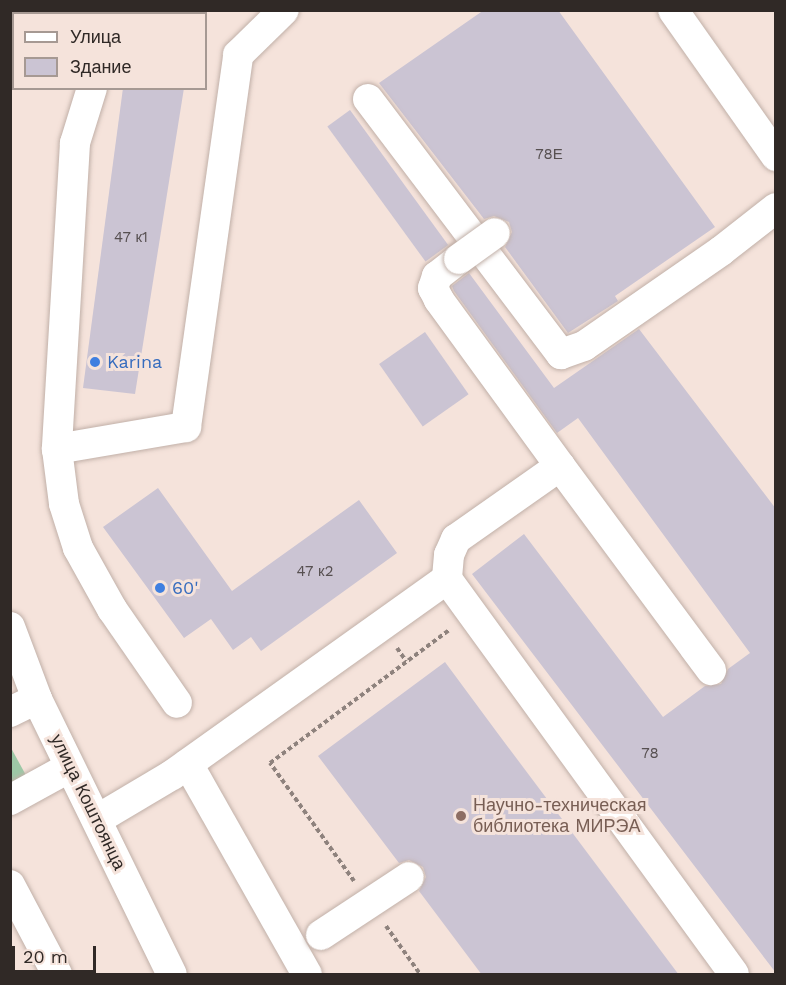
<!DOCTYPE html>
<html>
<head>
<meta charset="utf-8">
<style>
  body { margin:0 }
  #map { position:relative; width:786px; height:985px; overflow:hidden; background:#f5e3db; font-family:"Work Sans",sans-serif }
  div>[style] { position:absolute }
  .green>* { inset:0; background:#9dc8a6 }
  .building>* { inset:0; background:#cbc4d3; transform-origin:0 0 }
  .path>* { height:4px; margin-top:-2px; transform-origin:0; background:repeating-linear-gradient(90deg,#8e827d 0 4.5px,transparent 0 7.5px) }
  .roads { filter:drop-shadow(0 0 2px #c1b0a8) drop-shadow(0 0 2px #c1b0a8) }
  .minor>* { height:30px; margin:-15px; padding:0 15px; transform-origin:15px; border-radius:15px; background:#fff }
  .bridges { filter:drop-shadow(0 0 2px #c1b0a8) drop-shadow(0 0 2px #c1b0a8) }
  .minor-bridge>* { height:30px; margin:-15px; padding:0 15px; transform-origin:15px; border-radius:15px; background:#fff }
  .dots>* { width:16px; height:16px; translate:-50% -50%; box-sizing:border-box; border:3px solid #f5e3db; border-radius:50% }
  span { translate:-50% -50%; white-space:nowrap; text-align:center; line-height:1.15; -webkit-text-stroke:6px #f5e3db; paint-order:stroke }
  .number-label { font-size:15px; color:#575051 }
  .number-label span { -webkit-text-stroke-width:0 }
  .shop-label { font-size:18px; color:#366cbe }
  .left { translate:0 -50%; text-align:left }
  .street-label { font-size:18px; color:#302926 }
  .education-label { font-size:18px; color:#785e54 }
  .frame { position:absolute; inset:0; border:12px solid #302926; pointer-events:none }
  .legend { position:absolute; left:12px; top:12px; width:195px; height:78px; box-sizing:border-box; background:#f5e3db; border:2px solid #a69993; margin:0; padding:8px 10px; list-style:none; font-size:18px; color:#302926 }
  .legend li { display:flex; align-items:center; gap:12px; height:30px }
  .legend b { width:30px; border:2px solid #a69993 }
  .scale { position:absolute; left:12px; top:946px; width:84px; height:27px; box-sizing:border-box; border:3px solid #302926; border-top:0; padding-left:8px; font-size:18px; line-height:21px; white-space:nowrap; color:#302926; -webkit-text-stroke:4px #f5e3db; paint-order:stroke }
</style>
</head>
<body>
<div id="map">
  <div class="green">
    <div style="clip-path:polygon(10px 746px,28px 779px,10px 789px)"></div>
  </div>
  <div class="building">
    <div style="clip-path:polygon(484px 10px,558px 10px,715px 227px,615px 296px,618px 301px,568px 333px,505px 247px,512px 232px,509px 222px,494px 216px,484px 219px,379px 83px)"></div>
    <div style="clip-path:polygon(123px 88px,184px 88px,135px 394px,83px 388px)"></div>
    <div style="left:350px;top:110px;width:167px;height:28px;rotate:54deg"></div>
    <div style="clip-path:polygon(469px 273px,554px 388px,639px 329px,776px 509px,776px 973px,472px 574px,524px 534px,663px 717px,705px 686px,721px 684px,728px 669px,750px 653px,578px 418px,557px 433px,454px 291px,452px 286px)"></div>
    <div style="left:425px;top:332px;width:76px;height:56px;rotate:55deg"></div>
    <div style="clip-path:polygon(158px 488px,232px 591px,359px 500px,397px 553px,261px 651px,251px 637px,233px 650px,211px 619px,184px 638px,103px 527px)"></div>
    <div style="clip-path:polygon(445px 662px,496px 731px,679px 975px,482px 975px,419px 891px,426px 877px,423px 867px,409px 860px,399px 863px,318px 756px)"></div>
  </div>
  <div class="path">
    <div style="left:397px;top:648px;width:16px;rotate:55deg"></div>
    <div style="left:354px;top:881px;width:145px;rotate:-125.4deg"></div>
    <div style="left:270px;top:763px;width:223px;rotate:-36.6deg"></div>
    <div style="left:386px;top:926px;width:59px;rotate:54.7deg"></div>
  </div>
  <div class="roads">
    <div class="minor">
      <div style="left:673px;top:10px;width:179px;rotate:54.8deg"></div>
      <div style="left:114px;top:14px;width:4px;rotate:-76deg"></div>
      <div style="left:10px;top:35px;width:4px"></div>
      <div style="left:92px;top:88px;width:58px;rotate:107.2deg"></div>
      <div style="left:75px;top:143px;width:307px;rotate:93.4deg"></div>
      <div style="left:57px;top:449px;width:55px;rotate:82.7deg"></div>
      <div style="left:64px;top:504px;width:46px;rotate:72.3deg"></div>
      <div style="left:78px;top:548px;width:70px;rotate:60.9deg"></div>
      <div style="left:112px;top:609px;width:114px;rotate:55.3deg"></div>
      <div style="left:368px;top:99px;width:320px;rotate:52.9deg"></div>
      <div style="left:561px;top:354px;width:24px;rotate:-19deg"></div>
      <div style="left:584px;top:346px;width:167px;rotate:-34.7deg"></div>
      <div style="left:721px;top:251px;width:70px;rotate:-38deg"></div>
      <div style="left:459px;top:259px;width:28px;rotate:142deg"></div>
      <div style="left:437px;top:276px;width:13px;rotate:108deg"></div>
      <div style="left:433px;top:288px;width:13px;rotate:63deg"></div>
      <div style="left:439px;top:300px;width:205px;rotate:53.9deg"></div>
      <div style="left:560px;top:466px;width:127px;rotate:144.9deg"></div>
      <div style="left:456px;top:539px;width:17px;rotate:114deg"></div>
      <div style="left:449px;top:555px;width:24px;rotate:95deg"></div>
      <div style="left:447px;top:579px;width:488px;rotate:54deg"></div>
      <div style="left:57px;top:449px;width:131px;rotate:-9.7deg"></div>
      <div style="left:186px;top:427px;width:376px;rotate:-82deg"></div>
      <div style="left:238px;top:55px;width:64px;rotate:-44.4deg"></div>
      <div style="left:560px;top:466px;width:254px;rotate:53.5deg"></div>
      <div style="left:10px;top:627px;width:77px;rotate:69.4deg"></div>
      <div style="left:37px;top:699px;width:306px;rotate:63.9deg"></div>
      <div style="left:10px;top:712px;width:30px;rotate:-26deg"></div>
      <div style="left:188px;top:764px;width:241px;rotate:60.5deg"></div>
      <div style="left:10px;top:800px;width:68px;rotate:-28.8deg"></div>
      <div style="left:98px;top:819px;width:86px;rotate:-30.7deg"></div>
      <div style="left:172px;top:775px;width:338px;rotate:-35.5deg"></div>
      <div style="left:10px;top:885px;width:101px;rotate:62.2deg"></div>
    </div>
  </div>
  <div class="bridges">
    <div class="minor-bridge">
      <div style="left:459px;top:259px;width:44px;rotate:-35.8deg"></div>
      <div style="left:321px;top:935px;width:105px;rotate:-33.4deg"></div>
    </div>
  </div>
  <div class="dots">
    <div style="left:95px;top:362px;background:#3f7fe0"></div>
    <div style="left:160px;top:588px;background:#3f7fe0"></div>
    <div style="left:461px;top:816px;background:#8d6e63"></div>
  </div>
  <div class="number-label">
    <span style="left:549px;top:155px">78Е</span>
    <span style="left:131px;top:238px">47 к1</span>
    <span style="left:315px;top:572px">47 к2</span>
    <span style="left:650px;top:754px">78</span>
  </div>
  <div class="shop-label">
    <span class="left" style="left:107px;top:362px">Karina</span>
    <span class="left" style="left:172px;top:588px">60'</span>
  </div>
  <div class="street-label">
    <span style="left:88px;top:802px;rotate:64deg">улица Коштоянца</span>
  </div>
  <div class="education-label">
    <span class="left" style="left:473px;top:816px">Научно-техническая<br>библиотека МИРЭА</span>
  </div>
  <div class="frame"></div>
  <ul class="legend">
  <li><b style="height:8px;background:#fff"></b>Улица</li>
  <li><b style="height:16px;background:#cbc4d3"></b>Здание</li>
  </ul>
  <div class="scale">20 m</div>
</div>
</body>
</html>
